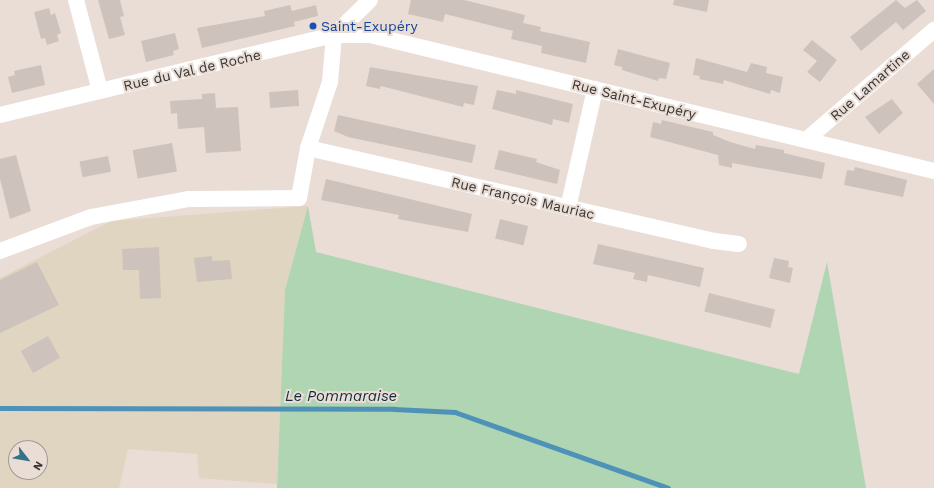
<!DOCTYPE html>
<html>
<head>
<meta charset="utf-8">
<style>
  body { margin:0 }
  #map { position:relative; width:934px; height:488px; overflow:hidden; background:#e9ddd6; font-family:"Work Sans",sans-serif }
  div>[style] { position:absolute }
  .industrial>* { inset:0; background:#dfd5c0 }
  .green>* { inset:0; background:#afd5b2 }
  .stream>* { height:4.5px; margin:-2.25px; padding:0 2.25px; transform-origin:2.25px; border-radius:2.25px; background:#4f92b8 }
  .building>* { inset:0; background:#cec3bc; transform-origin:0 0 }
  .minor>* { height:16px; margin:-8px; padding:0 8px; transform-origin:8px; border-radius:8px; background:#fff }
  .dots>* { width:11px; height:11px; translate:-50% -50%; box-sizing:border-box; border:2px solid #e9ddd6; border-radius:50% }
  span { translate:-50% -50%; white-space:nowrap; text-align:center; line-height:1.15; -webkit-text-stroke:4px #e9ddd6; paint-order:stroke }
  .transit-label { font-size:14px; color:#164399 }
  .left { translate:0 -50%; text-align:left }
  .street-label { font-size:14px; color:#393532 }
  .water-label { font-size:15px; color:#0d2d3d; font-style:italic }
  .north { position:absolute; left:8px; top:440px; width:40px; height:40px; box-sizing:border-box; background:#e9ddd6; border:1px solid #a39a94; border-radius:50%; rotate:121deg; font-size:11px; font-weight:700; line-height:16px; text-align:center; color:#393532 }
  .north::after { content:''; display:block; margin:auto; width:14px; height:18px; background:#337387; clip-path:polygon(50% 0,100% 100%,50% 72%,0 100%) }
</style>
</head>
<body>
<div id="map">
  <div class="industrial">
    <div style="clip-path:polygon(evenodd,308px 206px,285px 290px,277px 484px,199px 478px,197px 454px,128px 449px,119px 488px,0 488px,0 278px,111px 221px,308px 206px,16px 448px,40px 448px,40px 472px,16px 472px,16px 448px)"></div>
  </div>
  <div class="green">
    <div style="clip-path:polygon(308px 206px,316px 252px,799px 374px,827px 262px,866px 488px,277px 488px,285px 290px)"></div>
  </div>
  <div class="stream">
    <div style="left:0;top:408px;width:394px;rotate:0.1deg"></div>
    <div style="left:394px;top:409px;width:61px;rotate:2.8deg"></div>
    <div style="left:455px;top:412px;width:226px;rotate:19.6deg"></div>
  </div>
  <div class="building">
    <div style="clip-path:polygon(98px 0,120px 0,124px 16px,120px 17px,125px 35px,109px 39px)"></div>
    <div style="clip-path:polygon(411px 0,464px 0,525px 15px,523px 23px,541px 27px,540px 31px,590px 42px,586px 63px,541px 53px,542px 46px,511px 39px,513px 31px,445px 14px,443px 22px,408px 14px)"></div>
    <div style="clip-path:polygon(674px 0,709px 0,707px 12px,673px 5px)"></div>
    <div style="clip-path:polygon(896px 0,905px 8px,917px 0,926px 11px,903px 30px,896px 22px,861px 51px,850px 37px)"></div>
    <div style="clip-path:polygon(290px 5px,292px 11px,316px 5px,318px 16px,294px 22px,295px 26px,202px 48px,197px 28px,265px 16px,264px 11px)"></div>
    <div style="clip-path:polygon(49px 8px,51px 15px,55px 13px,61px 33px,57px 35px,59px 41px,47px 45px,45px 38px,41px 39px,34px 12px)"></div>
    <div style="clip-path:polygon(175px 33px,179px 49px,173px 51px,174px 55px,146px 62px,141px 41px)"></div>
    <div style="clip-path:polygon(812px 40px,837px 60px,820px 82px,807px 72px,817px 61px,803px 50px)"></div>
    <div style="clip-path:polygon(618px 49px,670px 63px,666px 79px,659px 78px,658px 81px,622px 70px,622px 67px,614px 65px)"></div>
    <div style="clip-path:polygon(696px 58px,747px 72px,751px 63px,767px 67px,766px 73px,783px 77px,780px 93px,771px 90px,770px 94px,724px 80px,723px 84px,699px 79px,700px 76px,693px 75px)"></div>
    <div style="clip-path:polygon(41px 65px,45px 85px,12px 93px,8px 77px,15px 75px,14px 71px)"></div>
    <div style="clip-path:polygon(370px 67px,478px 86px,474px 105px,464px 103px,463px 107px,381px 86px,380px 89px,366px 86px)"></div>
    <div style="clip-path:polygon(934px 69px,934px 104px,917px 84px)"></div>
    <div style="left:298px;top:90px;width:16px;height:29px;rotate:86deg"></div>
    <div style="clip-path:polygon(497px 90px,516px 94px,516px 90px,573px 104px,569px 123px,553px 119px,552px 125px,492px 109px)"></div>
    <div style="clip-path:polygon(215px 93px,216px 108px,238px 107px,241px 151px,206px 153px,204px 127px,178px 129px,177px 113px,171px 114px,170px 101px,202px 99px,202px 94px)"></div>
    <div style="clip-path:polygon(892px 99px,903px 113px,879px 134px,865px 117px)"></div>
    <div style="clip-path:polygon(338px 115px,476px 145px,472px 163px,348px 137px,334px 131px)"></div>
    <div style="clip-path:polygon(662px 120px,713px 132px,713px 135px,730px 142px,755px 149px,756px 145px,784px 150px,784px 153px,825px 163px,822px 179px,732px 163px,732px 168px,719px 165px,718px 155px,650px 137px,653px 122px,661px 124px)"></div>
    <div style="left:172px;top:143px;width:29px;height:40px;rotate:80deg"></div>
    <div style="clip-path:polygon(499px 150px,537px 159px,536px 162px,560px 170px,557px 184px,494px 169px)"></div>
    <div style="clip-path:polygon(16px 155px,31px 211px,10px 219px,0 179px,0 159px)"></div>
    <div style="left:108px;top:156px;width:16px;height:29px;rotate:79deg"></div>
    <div style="clip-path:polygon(855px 167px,907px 180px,903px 197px,844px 185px,847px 170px,854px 171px)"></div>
    <div style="clip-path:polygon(326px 179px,472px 214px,468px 232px,398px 219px,399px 215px,321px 200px)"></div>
    <div style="left:500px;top:219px;width:29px;height:20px;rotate:14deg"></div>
    <div style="clip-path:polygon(598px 244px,704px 268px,700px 287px,648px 275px,647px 282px,633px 279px,635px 273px,593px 264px)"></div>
    <div style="clip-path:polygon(159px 247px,161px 298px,140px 299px,139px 270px,123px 270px,122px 249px)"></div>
    <div style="clip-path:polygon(212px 256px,212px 261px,230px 260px,232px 279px,197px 282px,194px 258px)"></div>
    <div style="clip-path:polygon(774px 258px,789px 261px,788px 267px,793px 268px,790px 283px,769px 278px)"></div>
    <div style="clip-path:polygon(37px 262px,59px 305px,0 333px,0 280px)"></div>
    <div style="left:709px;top:293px;width:68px;height:19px;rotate:14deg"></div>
    <div style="left:48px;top:336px;width:25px;height:31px;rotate:61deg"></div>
  </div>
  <div class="minor">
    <div style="left:76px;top:0;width:94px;rotate:75.2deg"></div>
    <div style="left:334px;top:35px;width:36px"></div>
    <div style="left:370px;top:35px;width:580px;rotate:13.56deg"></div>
    <div style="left:0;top:115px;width:343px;rotate:-13.5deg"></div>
    <div style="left:334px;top:35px;width:50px;rotate:-44.2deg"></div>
    <div style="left:806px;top:140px;width:169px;rotate:-40.7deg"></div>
    <div style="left:308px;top:148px;width:417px;rotate:12.9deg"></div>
    <div style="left:714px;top:241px;width:25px;rotate:7deg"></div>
    <div style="left:568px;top:208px;width:122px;rotate:-77.2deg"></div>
    <div style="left:0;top:251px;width:97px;rotate:-20.5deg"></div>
    <div style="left:91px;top:217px;width:100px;rotate:-10.4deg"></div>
    <div style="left:189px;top:199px;width:110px;rotate:-0.5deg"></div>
    <div style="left:299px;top:198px;width:51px;rotate:-79.8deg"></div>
    <div style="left:308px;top:148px;width:70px;rotate:-71.6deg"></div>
    <div style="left:330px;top:82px;width:47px;rotate:-85.1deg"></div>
  </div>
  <div class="dots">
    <div style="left:313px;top:26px;background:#1a4fb4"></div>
  </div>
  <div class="transit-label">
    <span class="left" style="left:321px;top:26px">Saint-Exupéry</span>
  </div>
  <div class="street-label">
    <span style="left:192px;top:70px;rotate:-13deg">Rue du Val de Roche</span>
    <span style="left:870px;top:85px;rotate:-41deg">Rue Lamartine</span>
    <span style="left:634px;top:99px;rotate:14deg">Rue Saint-Exupéry</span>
    <span style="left:523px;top:198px;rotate:13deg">Rue François Mauriac</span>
  </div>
  <div class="water-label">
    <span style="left:341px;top:397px">Le Pommaraise</span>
  </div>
  <div class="north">N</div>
</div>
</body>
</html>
